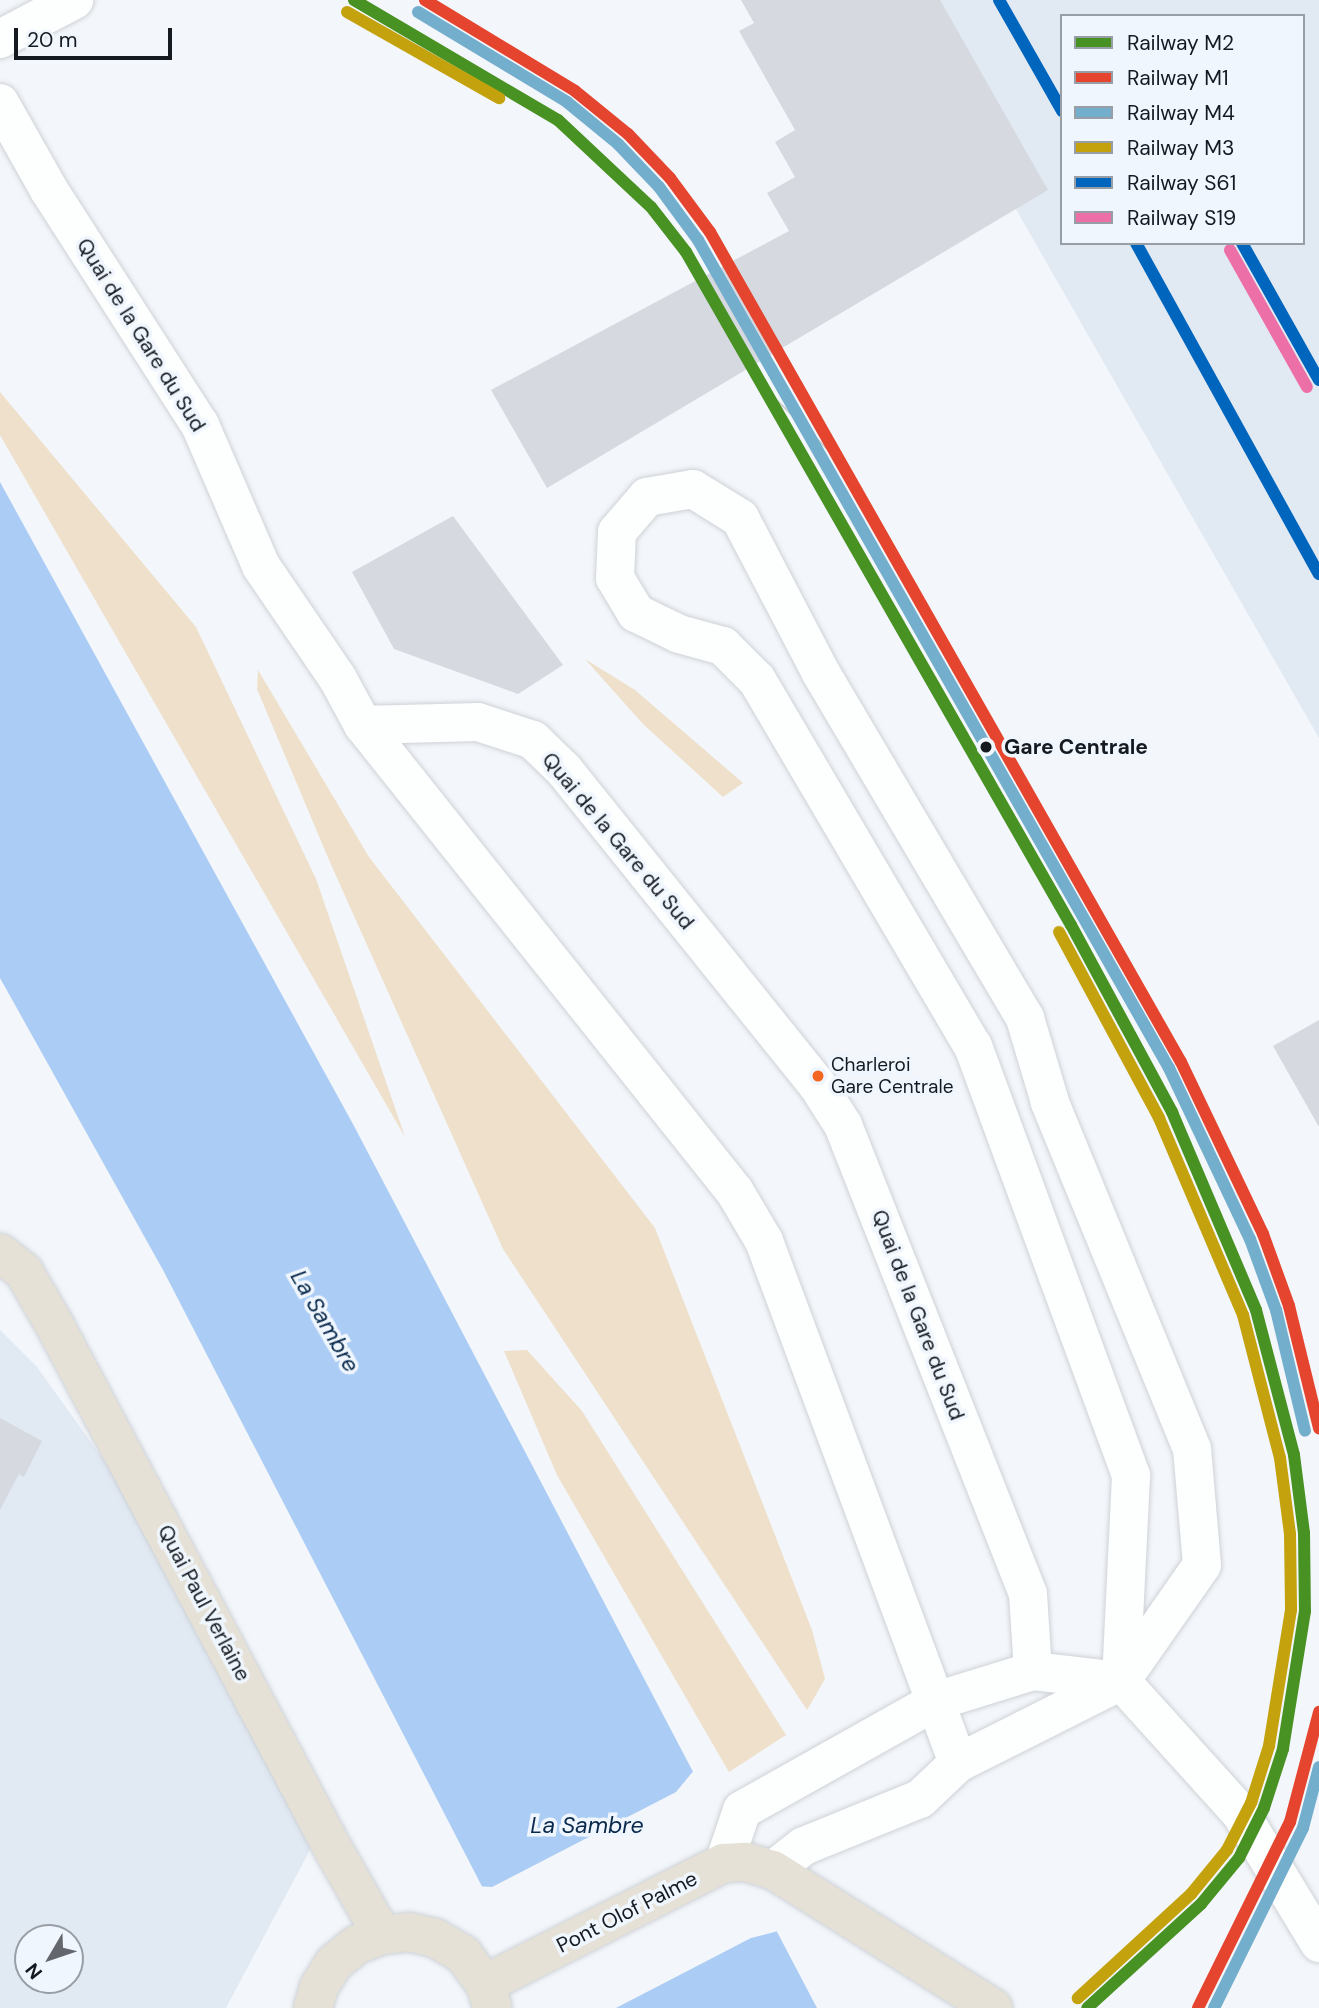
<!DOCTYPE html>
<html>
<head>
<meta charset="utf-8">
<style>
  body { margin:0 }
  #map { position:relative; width:1319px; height:2008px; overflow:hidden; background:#f3f6fa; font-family:"DM Sans",sans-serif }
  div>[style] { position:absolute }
  .built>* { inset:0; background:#e1e9f3 }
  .green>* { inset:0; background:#eee0ca }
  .water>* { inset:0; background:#abccf4 }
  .pier>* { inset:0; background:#f3f6fa }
  .building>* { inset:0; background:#d6dae0 }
  .roads { filter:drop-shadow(0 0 2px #ced2d7) drop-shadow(0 0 2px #ced2d7) }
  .minor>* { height:38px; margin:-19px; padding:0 19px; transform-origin:19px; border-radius:19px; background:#fdfefe }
  .major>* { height:38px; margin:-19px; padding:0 19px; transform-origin:19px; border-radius:19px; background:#e5e1d7 }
  .tram>* { height:2px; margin:-1px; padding:0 1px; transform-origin:1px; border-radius:1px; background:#cfd1d2 }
  .rail-1>* { height:12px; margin:-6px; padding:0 6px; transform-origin:6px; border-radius:6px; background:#489224 }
  .rail-2>* { height:12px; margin:-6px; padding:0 6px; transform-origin:6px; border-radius:6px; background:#e5442e }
  .rail-3>* { height:12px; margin:-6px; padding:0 6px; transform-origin:6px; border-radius:6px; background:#73aecd }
  .rail-4>* { height:12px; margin:-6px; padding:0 6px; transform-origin:6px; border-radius:6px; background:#c4a20d }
  .rail-5>* { height:12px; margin:-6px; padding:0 6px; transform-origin:6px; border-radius:6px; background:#0065bd }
  .rail-6>* { height:12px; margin:-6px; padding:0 6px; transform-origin:6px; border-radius:6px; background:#ed6fa7 }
  .dots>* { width:19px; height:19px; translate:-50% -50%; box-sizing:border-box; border:4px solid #f0f6fd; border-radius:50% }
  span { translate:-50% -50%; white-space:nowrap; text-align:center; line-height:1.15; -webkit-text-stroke:7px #f0f6fd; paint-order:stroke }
  .bus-label { font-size:19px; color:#151a21 }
  .left { translate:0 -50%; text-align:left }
  .street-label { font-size:21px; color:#151a21 }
  .stop-label { font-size:21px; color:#151a21; font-weight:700 }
  .water-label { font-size:23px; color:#0a2a4d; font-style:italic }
  .legend { position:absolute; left:1060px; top:14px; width:245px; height:231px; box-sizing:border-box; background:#f0f6fd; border:2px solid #989ea5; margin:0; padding:9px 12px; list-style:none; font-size:21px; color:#151a21 }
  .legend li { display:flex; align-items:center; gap:14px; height:35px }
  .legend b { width:35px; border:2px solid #989ea5 }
  .north { position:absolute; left:14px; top:1924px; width:70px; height:70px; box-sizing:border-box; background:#f0f6fd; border:2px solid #989ea5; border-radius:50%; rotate:231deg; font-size:19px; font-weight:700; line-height:28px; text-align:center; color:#151a21 }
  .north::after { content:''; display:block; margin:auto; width:24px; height:32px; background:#63676d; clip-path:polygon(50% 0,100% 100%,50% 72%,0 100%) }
  .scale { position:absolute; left:14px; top:28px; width:158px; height:32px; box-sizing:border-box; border:4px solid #151a21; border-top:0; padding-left:9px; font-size:21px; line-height:24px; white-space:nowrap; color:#151a21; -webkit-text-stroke:5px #f0f6fd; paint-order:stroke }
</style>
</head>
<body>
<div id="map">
  <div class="built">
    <div style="clip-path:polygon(evenodd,896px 0,1319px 0,1319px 738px,896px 0,1062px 16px,1303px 16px,1303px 243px,1062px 243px,1062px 16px)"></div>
    <div style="clip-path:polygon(evenodd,0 1330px,37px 1367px,116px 1477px,312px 1846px,226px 2008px,0 2008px,0 1330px,28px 1938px,70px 1938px,70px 1980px,28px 1980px,28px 1938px)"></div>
  </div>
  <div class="green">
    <div style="clip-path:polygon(0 392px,196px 627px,316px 879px,405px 1137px,0 435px)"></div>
    <div style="clip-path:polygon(585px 659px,635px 690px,743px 783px,723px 797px,643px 724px)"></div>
    <div style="clip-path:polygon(258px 670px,369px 857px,655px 1228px,812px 1630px,825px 1679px,807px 1710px,503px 1249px,329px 860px,257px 689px)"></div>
    <div style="clip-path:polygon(527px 1350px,582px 1411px,786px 1735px,729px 1772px,557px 1475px,504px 1351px)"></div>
  </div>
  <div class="water">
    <div style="clip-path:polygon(0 482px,354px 1126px,817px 2008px,545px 2008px,163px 1270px,0 978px)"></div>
  </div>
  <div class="pier">
    <div style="clip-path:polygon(695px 1762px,782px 1930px,751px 1938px,616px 2008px,541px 2008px,476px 1886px,492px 1887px,676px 1792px,695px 1769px)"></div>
  </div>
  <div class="building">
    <div style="clip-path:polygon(741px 0,940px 0,1048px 190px,547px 488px,491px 390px,789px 231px,767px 193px,795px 177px,775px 142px,795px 130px,739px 31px,754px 23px)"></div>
    <div style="clip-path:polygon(453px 516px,563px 665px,518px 694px,394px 649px,352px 572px)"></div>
    <div style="clip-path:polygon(1319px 1020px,1319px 1127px,1273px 1046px)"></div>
    <div style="clip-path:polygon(0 1418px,42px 1441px,24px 1477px,19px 1474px,0 1510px)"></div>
  </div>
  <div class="roads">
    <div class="minor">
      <div style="left:0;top:39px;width:84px;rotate:-27.8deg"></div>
      <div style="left:0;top:103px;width:100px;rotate:60.6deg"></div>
      <div style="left:49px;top:190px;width:279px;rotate:57.3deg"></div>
      <div style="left:200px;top:425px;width:154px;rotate:66.6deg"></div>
      <div style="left:261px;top:566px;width:137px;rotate:55.7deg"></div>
      <div style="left:338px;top:679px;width:52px;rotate:61.5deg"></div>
      <div style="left:363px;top:725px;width:597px;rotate:51.46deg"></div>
      <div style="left:735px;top:1192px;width:57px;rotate:59.4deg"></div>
      <div style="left:764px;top:1241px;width:557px;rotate:69.61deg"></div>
      <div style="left:363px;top:725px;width:115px;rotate:-1.5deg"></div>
      <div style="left:478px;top:722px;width:58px;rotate:18.1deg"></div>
      <div style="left:533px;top:740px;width:43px;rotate:44.1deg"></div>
      <div style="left:564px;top:770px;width:405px;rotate:51.2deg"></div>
      <div style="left:818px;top:1086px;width:46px;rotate:57.3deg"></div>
      <div style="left:843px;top:1125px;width:504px;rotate:68.47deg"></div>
      <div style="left:1028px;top:1594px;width:77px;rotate:86.3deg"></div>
      <div style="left:724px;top:1863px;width:56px;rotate:-71.2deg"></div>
      <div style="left:742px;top:1810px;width:223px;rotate:-29.3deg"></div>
      <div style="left:936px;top:1701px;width:102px;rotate:-17.2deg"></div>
      <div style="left:1033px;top:1671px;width:89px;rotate:6.5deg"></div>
      <div style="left:1121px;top:1681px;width:179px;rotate:47.9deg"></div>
      <div style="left:1241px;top:1814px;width:151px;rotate:58.8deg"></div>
      <div style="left:773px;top:1870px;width:39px;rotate:-38deg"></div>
      <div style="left:804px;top:1846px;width:125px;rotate:-22.1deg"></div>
      <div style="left:920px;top:1799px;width:52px;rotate:-43.5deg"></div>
      <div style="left:958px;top:1763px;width:182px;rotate:-26.7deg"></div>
      <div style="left:1121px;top:1681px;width:141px;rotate:-55.1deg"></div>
      <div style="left:1202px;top:1565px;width:116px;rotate:-94.9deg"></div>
      <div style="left:1192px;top:1449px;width:375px;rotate:-112.3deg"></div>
      <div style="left:1050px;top:1102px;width:88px;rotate:-106.6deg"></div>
      <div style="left:1025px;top:1018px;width:401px;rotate:-120.6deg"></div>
      <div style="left:821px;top:673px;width:175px;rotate:-117.6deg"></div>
      <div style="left:740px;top:518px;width:55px;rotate:-148.3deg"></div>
      <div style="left:693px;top:489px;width:47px;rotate:170.1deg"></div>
      <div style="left:647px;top:497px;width:46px;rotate:130.6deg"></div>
      <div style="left:617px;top:532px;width:46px;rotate:92.5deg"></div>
      <div style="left:615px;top:578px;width:41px;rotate:59deg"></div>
      <div style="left:636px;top:613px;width:48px;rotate:26deg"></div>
      <div style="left:679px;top:634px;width:46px;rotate:15.3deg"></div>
      <div style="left:723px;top:646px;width:48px;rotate:45deg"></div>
      <div style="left:757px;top:680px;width:425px;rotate:59.5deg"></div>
      <div style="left:973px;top:1046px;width:458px;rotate:69.8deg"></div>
      <div style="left:1131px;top:1476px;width:205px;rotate:92.8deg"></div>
    </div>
    <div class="major">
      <div style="left:0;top:1253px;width:31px;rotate:38deg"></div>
      <div style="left:24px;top:1272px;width:60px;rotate:60deg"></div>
      <div style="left:54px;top:1324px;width:595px;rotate:62.01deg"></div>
      <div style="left:333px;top:1849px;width:99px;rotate:60.3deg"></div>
      <div style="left:485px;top:1984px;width:268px;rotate:-26.9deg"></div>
      <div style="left:724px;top:1863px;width:22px;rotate:-3deg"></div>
      <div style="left:746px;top:1862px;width:28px;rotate:17deg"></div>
      <div style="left:773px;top:1870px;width:260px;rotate:32.1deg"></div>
      <div style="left:313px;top:2008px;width:22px;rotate:-74deg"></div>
      <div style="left:319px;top:1987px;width:28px;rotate:-58deg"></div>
      <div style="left:334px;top:1963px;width:28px;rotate:-39deg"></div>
      <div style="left:356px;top:1945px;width:28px;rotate:-21deg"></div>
      <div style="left:382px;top:1935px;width:27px;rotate:-6deg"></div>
      <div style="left:409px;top:1932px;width:27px;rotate:13deg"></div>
      <div style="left:435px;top:1938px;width:32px;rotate:30deg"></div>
      <div style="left:463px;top:1954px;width:37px;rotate:54deg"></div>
      <div style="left:485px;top:1984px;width:23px;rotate:72deg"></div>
    </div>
  </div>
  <div class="tram">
    <div style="left:764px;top:388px;width:111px;rotate:43.9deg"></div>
  </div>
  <div class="rail-1">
    <div style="left:354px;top:0;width:237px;rotate:30.5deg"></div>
    <div style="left:558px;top:120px;width:127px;rotate:43.1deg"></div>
    <div style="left:651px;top:207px;width:57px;rotate:52.1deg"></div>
    <div style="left:686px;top:252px;width:775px;rotate:60.23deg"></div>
    <div style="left:1071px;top:925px;width:213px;rotate:61.6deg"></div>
    <div style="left:1172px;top:1112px;width:215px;rotate:67deg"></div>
    <div style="left:1256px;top:1310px;width:150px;rotate:75.3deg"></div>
    <div style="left:1294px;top:1455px;width:79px;rotate:82.7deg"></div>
    <div style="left:1304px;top:1533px;width:78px;rotate:89.3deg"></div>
    <div style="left:1305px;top:1611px;width:140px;rotate:99.1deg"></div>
    <div style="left:1283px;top:1749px;width:62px;rotate:107.9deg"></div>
    <div style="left:1264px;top:1808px;width:56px;rotate:116.6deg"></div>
    <div style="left:1239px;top:1858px;width:60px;rotate:129.6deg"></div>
    <div style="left:1201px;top:1904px;width:154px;rotate:137.6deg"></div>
  </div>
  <div class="rail-2">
    <div style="left:425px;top:0;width:175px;rotate:31.2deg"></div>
    <div style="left:575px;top:91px;width:68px;rotate:39.1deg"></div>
    <div style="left:628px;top:134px;width:61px;rotate:46.3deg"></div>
    <div style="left:670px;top:178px;width:67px;rotate:53.5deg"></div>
    <div style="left:710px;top:232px;width:954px;rotate:60.43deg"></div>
    <div style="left:1181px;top:1062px;width:191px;rotate:64.5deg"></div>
    <div style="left:1263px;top:1234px;width:77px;rotate:70.1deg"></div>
    <div style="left:1289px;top:1306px;width:126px;rotate:76.2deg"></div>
    <div style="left:1198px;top:2008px;width:208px;rotate:-63.7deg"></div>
    <div style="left:1290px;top:1822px;width:114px;rotate:-75.2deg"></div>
  </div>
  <div class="rail-3">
    <div style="left:418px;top:12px;width:174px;rotate:31.1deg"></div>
    <div style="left:567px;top:102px;width:66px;rotate:39.5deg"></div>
    <div style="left:618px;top:144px;width:59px;rotate:46.4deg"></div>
    <div style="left:659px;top:187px;width:66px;rotate:53.7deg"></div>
    <div style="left:698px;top:240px;width:953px;rotate:60.37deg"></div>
    <div style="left:1169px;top:1068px;width:189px;rotate:64.7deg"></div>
    <div style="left:1250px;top:1239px;width:76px;rotate:69.9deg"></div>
    <div style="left:1276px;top:1310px;width:124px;rotate:76.5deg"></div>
    <div style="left:1214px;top:2008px;width:201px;rotate:-63.7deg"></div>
    <div style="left:1303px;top:1828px;width:63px;rotate:-75.3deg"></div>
  </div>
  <div class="rail-4">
    <div style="left:347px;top:12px;width:175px;rotate:29.5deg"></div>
    <div style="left:1059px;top:932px;width:211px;rotate:61.7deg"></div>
    <div style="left:1159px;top:1118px;width:214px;rotate:66.9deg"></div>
    <div style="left:1243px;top:1315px;width:148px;rotate:75.5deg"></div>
    <div style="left:1280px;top:1458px;width:77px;rotate:82.5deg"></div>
    <div style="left:1290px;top:1534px;width:76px;rotate:89.2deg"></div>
    <div style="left:1291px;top:1610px;width:138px;rotate:99.2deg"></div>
    <div style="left:1269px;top:1746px;width:60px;rotate:107.5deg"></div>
    <div style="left:1251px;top:1803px;width:53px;rotate:117.1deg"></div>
    <div style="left:1227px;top:1850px;width:57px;rotate:129.3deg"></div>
    <div style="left:1191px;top:1894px;width:154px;rotate:137.4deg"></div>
  </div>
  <div class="rail-5">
    <div style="left:999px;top:0;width:128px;rotate:60.4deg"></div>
    <div style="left:1136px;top:243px;width:378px;rotate:61.1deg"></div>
    <div style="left:1242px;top:243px;width:157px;rotate:60.7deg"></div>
  </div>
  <div class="rail-6">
    <div style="left:1230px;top:250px;width:157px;rotate:60.7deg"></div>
  </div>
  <div class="dots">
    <div style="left:986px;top:747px;background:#151a21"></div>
    <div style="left:818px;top:1076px;background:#f26522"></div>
  </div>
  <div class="bus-label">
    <span class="left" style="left:831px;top:1076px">Charleroi<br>Gare Centrale</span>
  </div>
  <div class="street-label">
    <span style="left:141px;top:335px;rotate:58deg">Quai de la Gare du Sud</span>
    <span style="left:618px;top:841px;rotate:50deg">Quai de la Gare du Sud</span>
    <span style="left:918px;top:1315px;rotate:69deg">Quai de la Gare du Sud</span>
    <span style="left:204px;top:1603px;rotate:62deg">Quai Paul Verlaine</span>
    <span style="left:627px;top:1912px;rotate:-27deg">Pont Olof Palme</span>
  </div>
  <div class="stop-label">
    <span class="left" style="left:1004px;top:747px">Gare Centrale</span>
  </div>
  <div class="water-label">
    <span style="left:325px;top:1321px;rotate:60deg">La Sambre</span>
    <span style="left:587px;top:1825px">La Sambre</span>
  </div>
  <ul class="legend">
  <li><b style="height:9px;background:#489224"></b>Railway M2</li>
  <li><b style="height:9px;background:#e5442e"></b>Railway M1</li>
  <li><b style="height:9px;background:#73aecd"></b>Railway M4</li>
  <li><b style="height:9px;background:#c4a20d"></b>Railway M3</li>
  <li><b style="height:9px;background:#0065bd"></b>Railway S61</li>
  <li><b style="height:9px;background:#ed6fa7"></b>Railway S19</li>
  </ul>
  <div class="north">N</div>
  <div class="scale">20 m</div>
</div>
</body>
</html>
